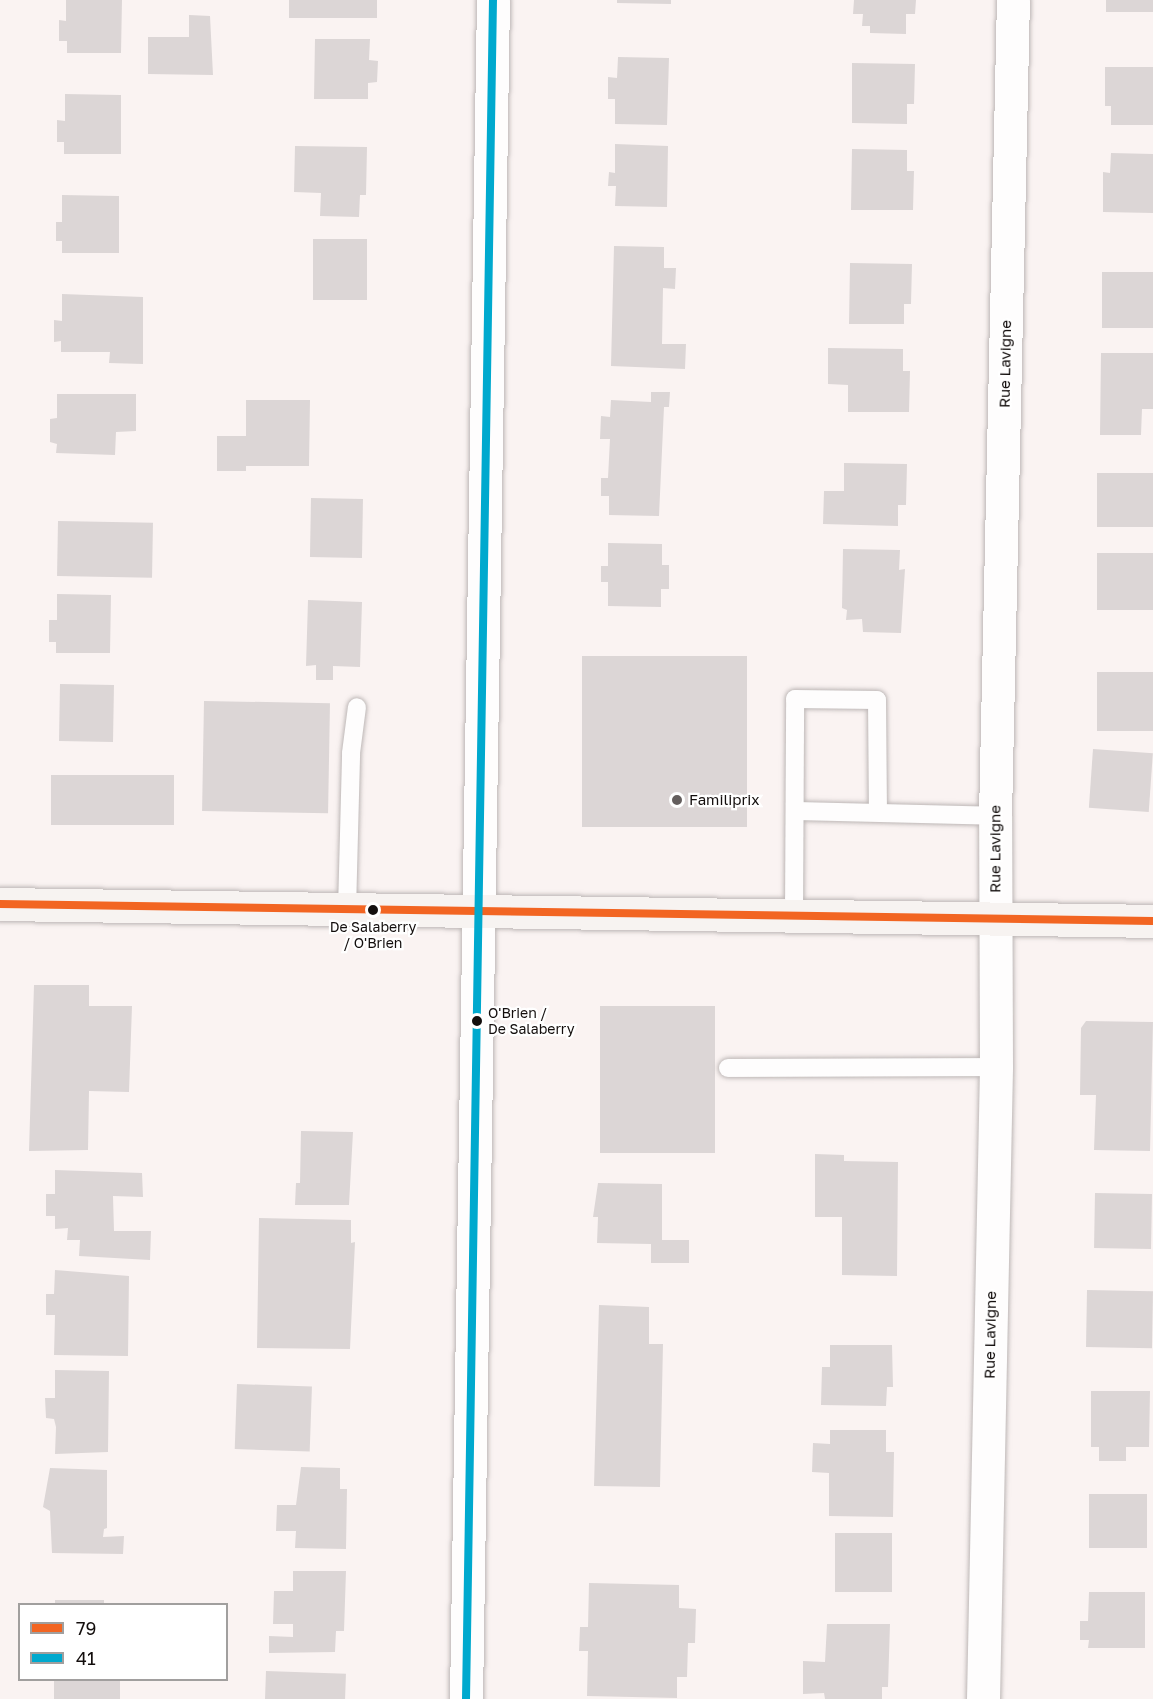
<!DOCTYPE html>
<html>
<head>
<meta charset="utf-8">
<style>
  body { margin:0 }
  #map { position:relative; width:1153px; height:1699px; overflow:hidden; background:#faf3f2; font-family:"Golos Text",sans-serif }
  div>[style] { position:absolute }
  .building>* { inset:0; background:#dcd6d6; transform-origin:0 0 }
  .roads { filter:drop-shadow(0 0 2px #bdb7b6) drop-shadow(0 0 2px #bdb7b6) }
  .service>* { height:18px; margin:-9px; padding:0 9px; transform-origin:9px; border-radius:9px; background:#fefdfd }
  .minor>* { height:33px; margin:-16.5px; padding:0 16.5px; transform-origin:16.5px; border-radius:16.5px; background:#fefdfd }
  .tertiary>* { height:33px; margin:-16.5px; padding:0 16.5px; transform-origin:16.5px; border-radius:16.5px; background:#fefdfd }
  .secondary>* { height:33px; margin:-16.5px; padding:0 16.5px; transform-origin:16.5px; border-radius:16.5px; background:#f7f3f1 }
  .bus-1>* { height:8px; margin:-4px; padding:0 4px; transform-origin:4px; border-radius:4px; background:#f26522 }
  .bus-2>* { height:8px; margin:-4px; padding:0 4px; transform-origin:4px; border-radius:4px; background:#00a9ce }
  .dots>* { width:16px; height:16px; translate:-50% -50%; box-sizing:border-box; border:3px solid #fff; border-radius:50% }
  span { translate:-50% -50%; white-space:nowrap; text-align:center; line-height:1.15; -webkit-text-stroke:4.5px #fff; paint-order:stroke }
  .bus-label { font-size:14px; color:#130e0d }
  .left { translate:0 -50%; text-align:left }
  .street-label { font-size:15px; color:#130e0d }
  .poi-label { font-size:15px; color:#130e0d }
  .legend { position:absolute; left:18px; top:1603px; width:210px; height:78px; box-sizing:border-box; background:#fff; border:2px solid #a19f9e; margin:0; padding:8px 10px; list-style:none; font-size:18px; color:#130e0d }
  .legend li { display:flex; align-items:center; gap:12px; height:30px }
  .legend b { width:30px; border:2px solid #a19f9e }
</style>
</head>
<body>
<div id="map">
  <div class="building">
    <div style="clip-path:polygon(66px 0,122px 0,121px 53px,67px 53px,67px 41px,59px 41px,59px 20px,66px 21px)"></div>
    <div style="left:289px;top:0;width:88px;height:18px"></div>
    <div style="clip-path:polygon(617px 0,671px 0,671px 4px,617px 3px)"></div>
    <div style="clip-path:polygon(854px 0,916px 0,915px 14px,906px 14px,906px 34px,870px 33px,870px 26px,862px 26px,863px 14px,853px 14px)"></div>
    <div style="left:1106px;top:0;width:47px;height:12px"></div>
    <div style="clip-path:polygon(189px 15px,210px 16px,213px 75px,148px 74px,148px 37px,189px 37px)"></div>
    <div style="clip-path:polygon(315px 39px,370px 39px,369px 60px,378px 61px,377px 82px,368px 83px,368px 99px,314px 99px)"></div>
    <div style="clip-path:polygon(618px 57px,669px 58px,667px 125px,615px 124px,615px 99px,608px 99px,608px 77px,617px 78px)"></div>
    <div style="clip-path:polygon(852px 63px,915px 64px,914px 104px,907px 104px,907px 124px,852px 123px)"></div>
    <div style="clip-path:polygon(1105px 67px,1153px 67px,1153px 125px,1111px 125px,1111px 106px,1105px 106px)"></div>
    <div style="clip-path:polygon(65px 94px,121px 95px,121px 154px,64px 154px,64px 142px,57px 142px,57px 120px,65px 121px)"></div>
    <div style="clip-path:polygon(615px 144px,668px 146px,667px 207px,615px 206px,616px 186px,608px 186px,609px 172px,615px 173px)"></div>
    <div style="clip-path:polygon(295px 146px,367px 147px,366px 195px,360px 195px,359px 217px,320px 216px,321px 193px,294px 192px)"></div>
    <div style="clip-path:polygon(852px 149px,907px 150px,907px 171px,914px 171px,913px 210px,851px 210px)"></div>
    <div style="clip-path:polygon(1111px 153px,1153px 154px,1153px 213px,1103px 212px,1103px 172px,1110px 173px)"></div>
    <div style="clip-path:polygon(62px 195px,119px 196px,119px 253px,62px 253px,62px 241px,56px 241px,56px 222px,62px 222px)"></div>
    <div style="left:367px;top:239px;width:61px;height:54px;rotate:90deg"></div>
    <div style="clip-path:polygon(614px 246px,664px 247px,664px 268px,676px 268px,675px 289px,663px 288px,662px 344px,686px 344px,685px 369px,611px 366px)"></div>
    <div style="clip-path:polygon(850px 263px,912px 264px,911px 304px,904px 304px,904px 324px,849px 324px)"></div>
    <div style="left:1102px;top:272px;width:51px;height:56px"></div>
    <div style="clip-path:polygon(62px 294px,143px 297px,143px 364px,109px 363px,110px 352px,61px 352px,61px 341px,54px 342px,54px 320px,62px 321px)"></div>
    <div style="clip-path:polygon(828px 348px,903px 349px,903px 371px,910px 371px,909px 412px,848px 412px,848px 385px,828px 384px)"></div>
    <div style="clip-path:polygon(1101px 353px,1153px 353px,1153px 409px,1142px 409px,1141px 435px,1100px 435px)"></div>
    <div style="clip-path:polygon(651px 392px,670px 392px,669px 407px,664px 407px,659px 516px,609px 515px,609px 496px,601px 496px,601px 478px,608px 478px,610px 439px,600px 439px,601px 416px,610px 417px,611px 400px,651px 402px)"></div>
    <div style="clip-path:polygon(57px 394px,136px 394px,136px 431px,116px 432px,115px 455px,56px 453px,57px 444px,50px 442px,50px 419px,57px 418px)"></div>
    <div style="clip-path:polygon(246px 400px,310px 400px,309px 466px,246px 466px,246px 471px,217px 471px,217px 436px,246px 436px)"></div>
    <div style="clip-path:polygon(844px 463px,907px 464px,906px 505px,898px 505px,898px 526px,823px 524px,824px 491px,844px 491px)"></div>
    <div style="left:1153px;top:473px;width:54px;height:56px;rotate:90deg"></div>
    <div style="left:311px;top:498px;width:52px;height:59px;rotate:1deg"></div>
    <div style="left:58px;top:521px;width:95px;height:55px;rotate:1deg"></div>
    <div style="clip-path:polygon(608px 543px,662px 544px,662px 565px,669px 565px,669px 589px,661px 589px,661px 607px,608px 606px,608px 582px,601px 582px,601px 566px,608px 566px)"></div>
    <div style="clip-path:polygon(843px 549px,900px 550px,899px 570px,905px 569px,901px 633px,863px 632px,862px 619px,846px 620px,847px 610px,842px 608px)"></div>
    <div style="left:1153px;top:553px;width:57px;height:56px;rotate:90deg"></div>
    <div style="clip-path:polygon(57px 594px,111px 595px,110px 653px,56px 653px,56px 642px,49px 642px,49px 620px,57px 620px)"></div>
    <div style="clip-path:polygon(308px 600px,362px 602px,360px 667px,333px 666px,333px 680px,316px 680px,316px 665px,306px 666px)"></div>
    <div style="left:582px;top:656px;width:165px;height:171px"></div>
    <div style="left:1097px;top:672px;width:56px;height:59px"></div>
    <div style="left:60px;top:684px;width:54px;height:57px;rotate:1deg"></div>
    <div style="left:204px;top:701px;width:126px;height:110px;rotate:1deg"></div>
    <div style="left:1093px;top:749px;width:60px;height:59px;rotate:4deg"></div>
    <div style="left:51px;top:775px;width:123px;height:50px"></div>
    <div style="clip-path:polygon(34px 985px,89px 985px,89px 1006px,132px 1006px,129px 1092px,89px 1091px,88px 1150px,29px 1151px)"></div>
    <div style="left:715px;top:1006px;width:147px;height:115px;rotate:90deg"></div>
    <div style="clip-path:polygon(1086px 1021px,1153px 1022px,1150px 1151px,1094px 1150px,1096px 1095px,1080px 1095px,1081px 1028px)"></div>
    <div style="clip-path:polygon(301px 1131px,353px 1132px,349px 1205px,295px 1205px,296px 1183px,300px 1183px)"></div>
    <div style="clip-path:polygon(815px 1154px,844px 1155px,844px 1161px,898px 1162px,897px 1276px,842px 1275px,842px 1217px,815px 1217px)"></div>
    <div style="clip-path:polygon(55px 1170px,142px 1173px,143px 1197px,113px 1196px,114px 1231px,151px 1231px,150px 1260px,79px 1256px,80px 1240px,67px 1240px,68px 1228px,55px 1229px,55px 1216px,46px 1216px,46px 1194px,55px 1194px)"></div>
    <div style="clip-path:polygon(598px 1183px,662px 1184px,662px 1240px,689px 1240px,689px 1263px,651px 1263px,651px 1244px,597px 1243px,598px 1217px,593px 1217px)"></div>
    <div style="left:1095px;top:1193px;width:57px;height:55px;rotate:1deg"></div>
    <div style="clip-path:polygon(259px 1218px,351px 1220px,351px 1243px,355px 1242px,350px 1349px,257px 1348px)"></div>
    <div style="clip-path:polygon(55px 1270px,129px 1276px,128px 1356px,54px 1355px,55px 1315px,46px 1315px,46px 1294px,54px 1294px)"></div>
    <div style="left:1087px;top:1290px;width:66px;height:57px;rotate:1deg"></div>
    <div style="clip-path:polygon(599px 1305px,649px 1307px,649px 1344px,663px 1344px,660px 1487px,594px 1486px)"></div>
    <div style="clip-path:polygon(830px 1345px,892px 1345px,893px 1387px,887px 1387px,886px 1406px,821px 1405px,822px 1367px,830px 1367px)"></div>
    <div style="clip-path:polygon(55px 1370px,109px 1371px,108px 1452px,55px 1454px,56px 1427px,54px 1419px,46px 1418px,45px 1398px,55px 1398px)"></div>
    <div style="left:237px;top:1384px;width:75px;height:65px;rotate:2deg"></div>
    <div style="clip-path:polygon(1091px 1391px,1150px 1391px,1149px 1447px,1126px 1447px,1126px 1461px,1099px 1461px,1099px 1447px,1091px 1447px)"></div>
    <div style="clip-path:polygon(830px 1430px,886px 1430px,886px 1452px,894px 1452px,893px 1517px,829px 1516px,829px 1473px,812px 1472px,813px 1443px,830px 1444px)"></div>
    <div style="clip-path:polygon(301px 1467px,340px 1468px,340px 1489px,347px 1489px,346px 1549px,295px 1548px,296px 1531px,276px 1531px,277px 1505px,296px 1505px)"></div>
    <div style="clip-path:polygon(50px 1468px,107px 1470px,107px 1528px,104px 1529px,103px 1537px,124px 1536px,123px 1554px,52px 1553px,50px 1511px,43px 1507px)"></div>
    <div style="left:1147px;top:1494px;width:54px;height:58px;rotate:90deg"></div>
    <div style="left:835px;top:1533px;width:57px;height:59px"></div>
    <div style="clip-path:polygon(293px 1571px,346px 1571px,344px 1631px,336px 1631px,335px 1652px,269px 1653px,269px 1636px,293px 1637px,293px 1624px,273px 1624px,274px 1591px,293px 1591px)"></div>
    <div style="clip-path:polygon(589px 1583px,679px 1585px,679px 1608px,696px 1609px,695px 1643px,688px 1643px,687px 1677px,677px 1677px,677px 1698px,587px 1696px,588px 1651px,579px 1651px,580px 1627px,588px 1627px)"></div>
    <div style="clip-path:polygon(1089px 1592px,1145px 1592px,1145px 1648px,1088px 1648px,1089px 1640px,1080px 1640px,1080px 1621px,1088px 1621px)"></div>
    <div style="left:55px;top:1600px;width:49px;height:4px"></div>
    <div style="clip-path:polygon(827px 1624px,890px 1624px,888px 1687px,882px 1687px,882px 1699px,825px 1699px,824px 1693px,803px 1694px,803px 1661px,825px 1662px)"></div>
    <div style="left:266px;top:1671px;width:80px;height:28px;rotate:2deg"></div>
    <div style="left:54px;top:1680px;width:66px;height:19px"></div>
  </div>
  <div class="roads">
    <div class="service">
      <div style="left:795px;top:811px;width:200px;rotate:1.4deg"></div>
      <div style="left:347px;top:910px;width:157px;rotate:-88.5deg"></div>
      <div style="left:351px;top:753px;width:46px;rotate:-82.6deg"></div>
      <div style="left:794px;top:917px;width:218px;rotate:-89.7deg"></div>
      <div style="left:795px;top:699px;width:82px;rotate:0.7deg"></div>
      <div style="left:877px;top:700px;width:112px;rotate:89.5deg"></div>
      <div style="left:728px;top:1068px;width:268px;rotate:-0.2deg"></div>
    </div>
    <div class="minor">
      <div style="left:983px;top:1699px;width:632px;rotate:-88.82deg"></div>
      <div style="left:996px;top:1067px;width:251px;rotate:-90.2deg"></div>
      <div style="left:995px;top:816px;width:816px;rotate:-88.74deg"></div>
    </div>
    <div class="tertiary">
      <div style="left:466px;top:1699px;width:1699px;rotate:-89.09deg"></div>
    </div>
    <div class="secondary">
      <div style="left:0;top:904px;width:1153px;rotate:0.84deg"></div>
    </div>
  </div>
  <div class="bus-1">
    <div style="left:0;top:904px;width:1153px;rotate:0.84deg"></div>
  </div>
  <div class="bus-2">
    <div style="left:466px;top:1699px;width:1699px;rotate:-89.09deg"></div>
  </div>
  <div class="dots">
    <div style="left:677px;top:800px;background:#645e5d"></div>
    <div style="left:373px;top:910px;background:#130e0d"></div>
    <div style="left:477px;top:1021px;background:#130e0d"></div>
  </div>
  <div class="bus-label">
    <span style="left:373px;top:935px">De Salaberry<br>/ O'Brien</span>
    <span class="left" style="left:488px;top:1021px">O'Brien /<br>De Salaberry</span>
  </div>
  <div class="street-label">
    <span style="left:1005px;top:364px;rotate:-89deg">Rue Lavigne</span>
    <span style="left:995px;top:849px;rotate:-90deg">Rue Lavigne</span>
    <span style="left:990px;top:1335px;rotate:-89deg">Rue Lavigne</span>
  </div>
  <div class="poi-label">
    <span class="left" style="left:689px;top:800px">Familiprix</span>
  </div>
  <ul class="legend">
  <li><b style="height:8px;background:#f26522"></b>79</li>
  <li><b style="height:8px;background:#00a9ce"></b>41</li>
  </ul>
</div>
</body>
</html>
